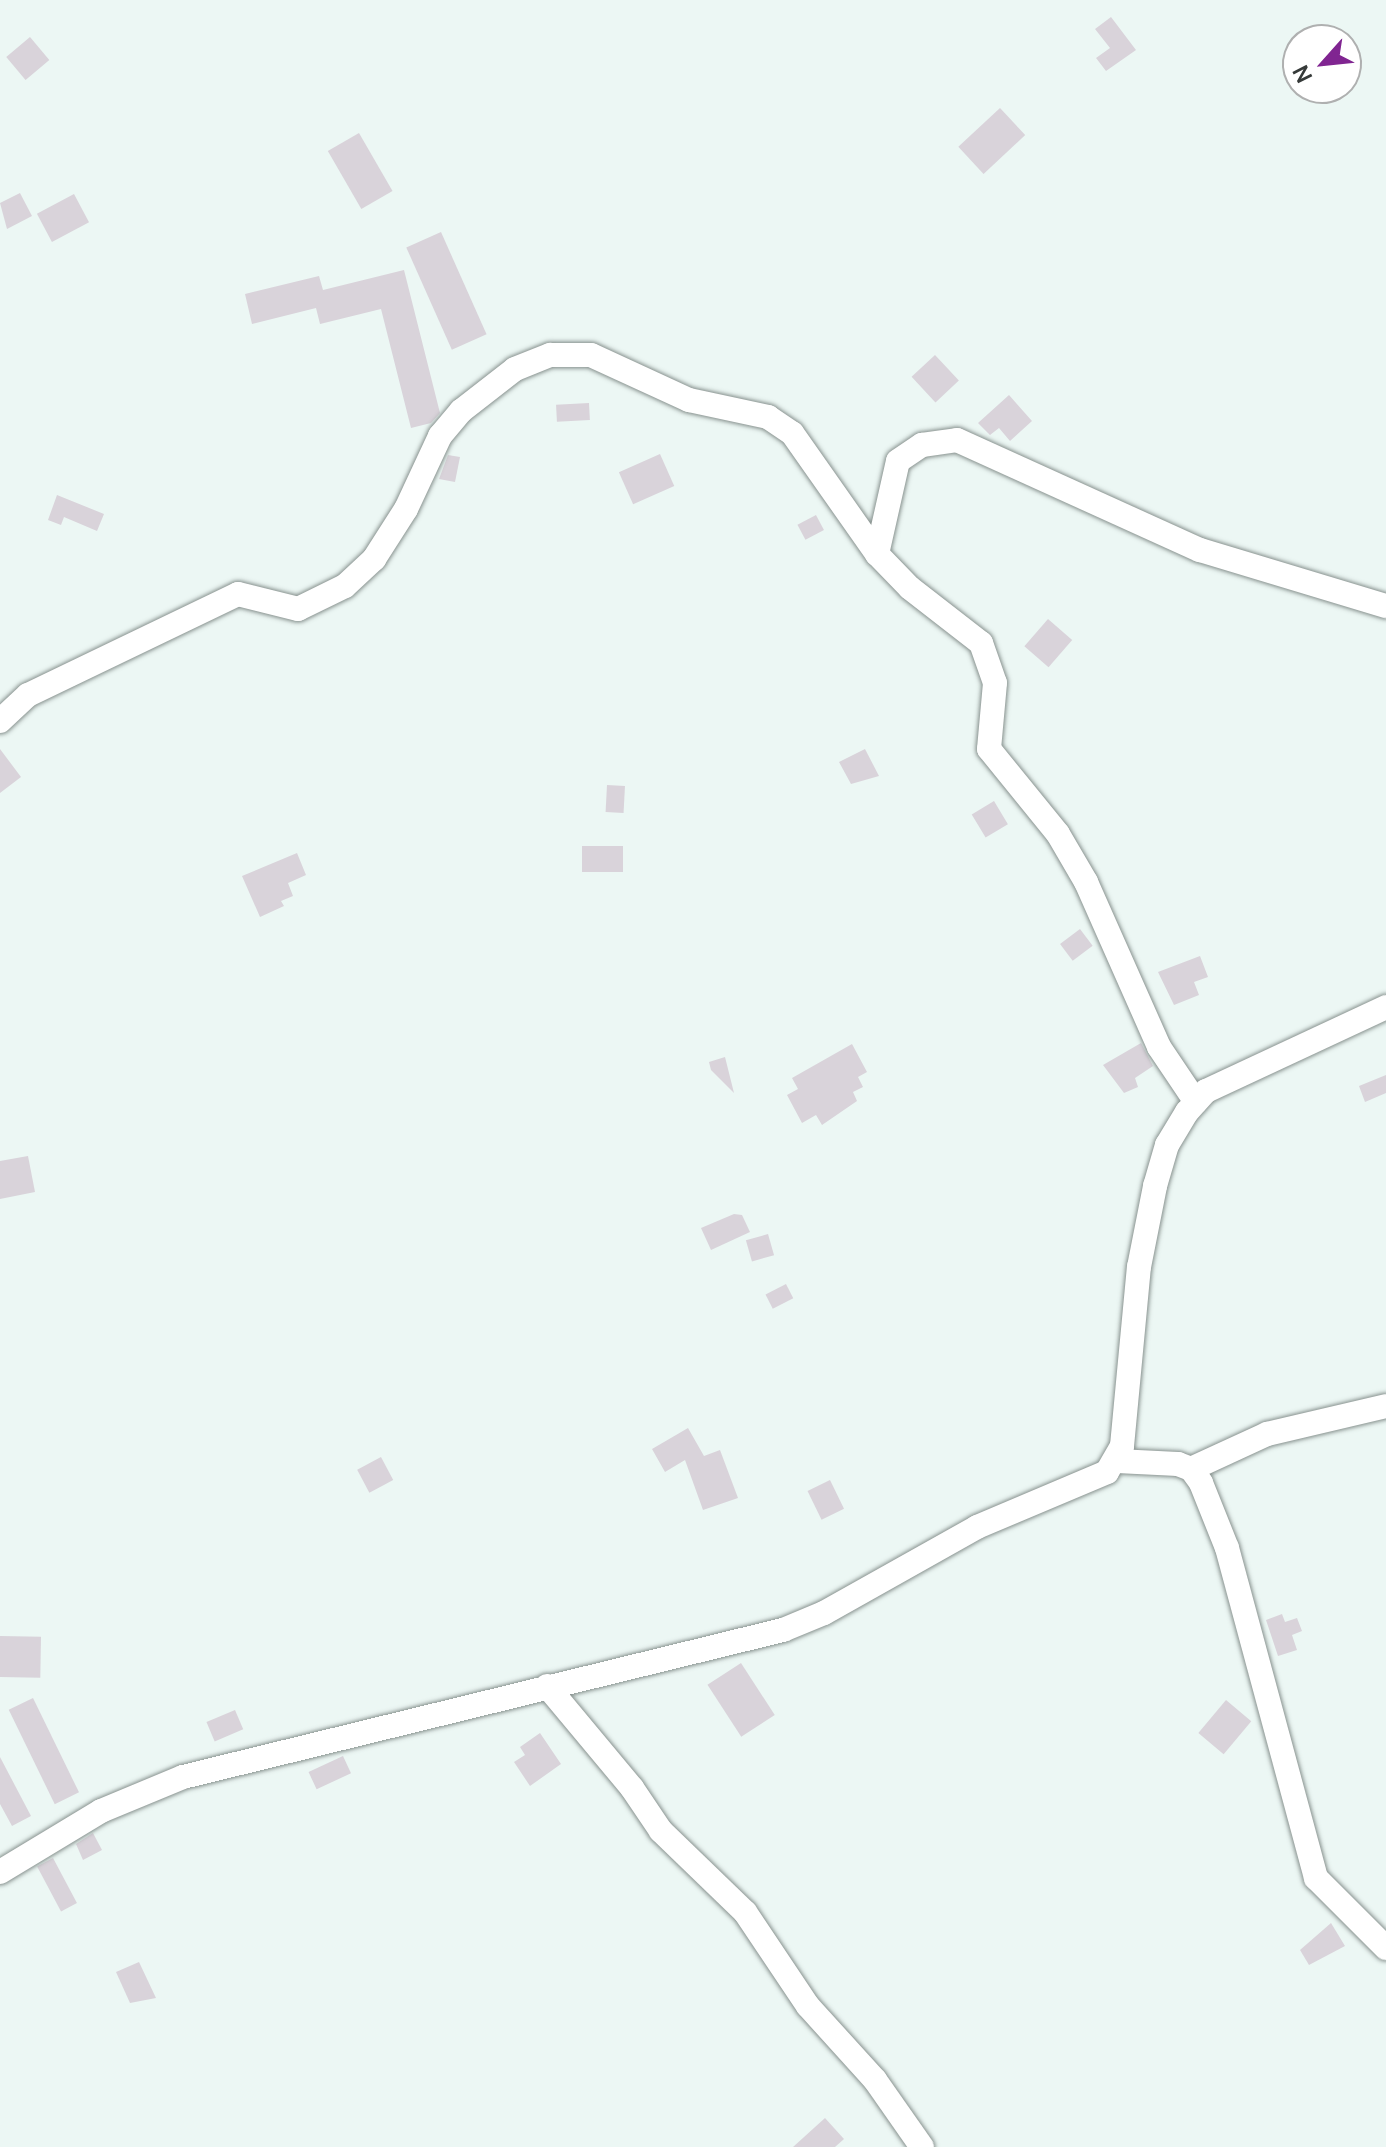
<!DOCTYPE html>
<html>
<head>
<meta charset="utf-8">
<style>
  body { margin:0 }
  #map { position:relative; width:1386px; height:2147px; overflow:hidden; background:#ecf7f4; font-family:Manrope,sans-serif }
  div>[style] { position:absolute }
  .building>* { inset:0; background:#d9d3da; transform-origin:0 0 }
  .roads { filter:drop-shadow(0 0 2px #88928f) drop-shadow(0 0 2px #88928f) }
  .minor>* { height:24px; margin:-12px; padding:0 12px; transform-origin:12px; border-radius:12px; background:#fff }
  span { translate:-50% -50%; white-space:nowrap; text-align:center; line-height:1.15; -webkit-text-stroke:6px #fff; paint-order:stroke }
  .north { position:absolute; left:1282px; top:24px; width:80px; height:80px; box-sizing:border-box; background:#fff; border:2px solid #afb0b0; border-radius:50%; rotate:243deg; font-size:22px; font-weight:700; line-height:32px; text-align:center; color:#363a39 }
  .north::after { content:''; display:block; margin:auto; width:28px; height:36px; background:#802591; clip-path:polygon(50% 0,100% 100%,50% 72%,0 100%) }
</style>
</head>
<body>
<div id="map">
  <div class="building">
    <div style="clip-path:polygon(1111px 17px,1136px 50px,1106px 71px,1096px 58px,1110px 48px,1095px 29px)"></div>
    <div style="left:30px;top:37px;width:30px;height:31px;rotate:50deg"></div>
    <div style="left:1000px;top:108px;width:37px;height:57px;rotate:47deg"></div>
    <div style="left:359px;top:133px;width:67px;height:36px;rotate:60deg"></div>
    <div style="clip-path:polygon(20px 193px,32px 216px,7px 229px,0 203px)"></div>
    <div style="left:74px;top:194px;width:32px;height:42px;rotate:62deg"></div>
    <div style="left:441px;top:232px;width:112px;height:38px;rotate:66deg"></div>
    <div style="clip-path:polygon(404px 270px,440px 413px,431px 423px,411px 428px,381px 309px,320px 324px,316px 308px,252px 324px,245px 294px,319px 276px,323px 290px)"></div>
    <div style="left:935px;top:355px;width:35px;height:32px;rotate:47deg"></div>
    <div style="clip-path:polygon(1009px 395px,1032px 421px,1010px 441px,999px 428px,990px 435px,978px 423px)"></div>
    <div style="left:589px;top:403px;width:17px;height:33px;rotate:87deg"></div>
    <div style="left:660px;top:454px;width:35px;height:45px;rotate:66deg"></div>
    <div style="clip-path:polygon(448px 455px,460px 457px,455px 482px,439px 479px)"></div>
    <div style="clip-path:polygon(57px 495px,104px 514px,97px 531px,64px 517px,61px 525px,48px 520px)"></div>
    <div style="left:816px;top:515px;width:17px;height:21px;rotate:62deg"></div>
    <div style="left:1048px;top:619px;width:32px;height:36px;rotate:41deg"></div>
    <div style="clip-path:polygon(0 749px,21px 777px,0 793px)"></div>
    <div style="clip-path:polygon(865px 749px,879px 776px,851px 784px,839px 762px)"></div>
    <div style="left:607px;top:785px;width:18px;height:27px;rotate:3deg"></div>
    <div style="left:994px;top:801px;width:27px;height:26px;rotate:59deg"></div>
    <div style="left:582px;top:846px;width:41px;height:26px"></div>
    <div style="clip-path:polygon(297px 853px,306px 875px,288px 883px,293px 896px,281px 901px,284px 906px,260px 917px,242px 876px)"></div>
    <div style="left:1080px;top:929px;width:21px;height:25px;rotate:53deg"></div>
    <div style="clip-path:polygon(1200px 956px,1208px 977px,1194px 982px,1199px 995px,1174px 1005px,1158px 972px)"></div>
    <div style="clip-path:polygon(1141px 1043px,1153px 1066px,1135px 1078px,1138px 1087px,1124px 1093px,1103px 1065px)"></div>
    <div style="clip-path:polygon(852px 1044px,867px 1072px,858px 1077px,863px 1087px,853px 1092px,857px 1101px,822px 1125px,816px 1115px,802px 1123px,787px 1095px,798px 1089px,792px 1078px)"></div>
    <div style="clip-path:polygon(725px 1057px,734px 1093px,711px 1070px,709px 1062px)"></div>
    <div style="clip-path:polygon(1386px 1075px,1386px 1093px,1365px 1102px,1359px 1086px)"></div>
    <div style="clip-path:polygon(28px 1156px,35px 1192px,0 1199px,0 1161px)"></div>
    <div style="clip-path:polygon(734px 1214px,742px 1215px,750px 1232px,711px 1250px,701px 1228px)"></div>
    <div style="left:768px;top:1234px;width:22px;height:23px;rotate:74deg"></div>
    <div style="left:786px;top:1284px;width:16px;height:23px;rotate:63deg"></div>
    <div style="clip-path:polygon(688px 1428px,704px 1456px,720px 1450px,738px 1498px,703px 1510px,685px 1460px,665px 1472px,652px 1449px)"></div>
    <div style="left:381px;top:1457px;width:26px;height:27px;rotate:62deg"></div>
    <div style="left:830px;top:1480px;width:32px;height:25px;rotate:64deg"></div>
    <div style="clip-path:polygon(1282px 1614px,1285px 1622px,1297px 1618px,1302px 1631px,1292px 1635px,1297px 1650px,1278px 1656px,1266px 1620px)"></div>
    <div style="left:0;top:1636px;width:41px;height:41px;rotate:1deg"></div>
    <div style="left:741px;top:1663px;width:62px;height:40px;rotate:57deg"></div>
    <div style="left:33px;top:1698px;width:105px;height:27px;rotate:64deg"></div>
    <div style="left:1226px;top:1700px;width:33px;height:43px;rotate:40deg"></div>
    <div style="left:235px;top:1710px;width:21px;height:31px;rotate:67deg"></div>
    <div style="clip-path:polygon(540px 1733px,561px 1764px,530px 1786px,514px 1762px,525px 1755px,520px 1747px)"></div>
    <div style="left:343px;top:1756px;width:19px;height:38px;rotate:65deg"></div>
    <div style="clip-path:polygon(0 1757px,31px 1816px,12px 1826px,0 1804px)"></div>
    <div style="clip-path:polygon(93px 1833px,102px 1850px,83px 1860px,76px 1844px)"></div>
    <div style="left:53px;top:1858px;width:51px;height:18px;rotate:62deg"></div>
    <div style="clip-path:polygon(1331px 1923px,1345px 1946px,1309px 1965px,1300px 1950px)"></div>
    <div style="clip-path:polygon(139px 1962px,156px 1998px,130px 2003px,116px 1972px)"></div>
    <div style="clip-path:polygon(825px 2118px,844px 2139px,835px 2147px,793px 2147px)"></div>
  </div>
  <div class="roads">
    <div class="minor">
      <div style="left:877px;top:554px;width:95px;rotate:-77.3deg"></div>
      <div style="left:898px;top:461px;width:29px;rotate:-34deg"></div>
      <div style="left:922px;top:445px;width:35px;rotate:-8deg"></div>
      <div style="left:957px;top:440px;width:267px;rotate:24.4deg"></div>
      <div style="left:1200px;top:550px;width:194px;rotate:16.8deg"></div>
      <div style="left:0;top:721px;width:38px;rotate:-43deg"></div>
      <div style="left:28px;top:695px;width:233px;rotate:-25.7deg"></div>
      <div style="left:238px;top:594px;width:62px;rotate:14deg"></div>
      <div style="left:298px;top:609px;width:52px;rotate:-26.1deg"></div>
      <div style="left:345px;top:586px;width:40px;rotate:-43deg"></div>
      <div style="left:374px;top:559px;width:59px;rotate:-57.4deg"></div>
      <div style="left:406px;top:509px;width:81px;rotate:-65deg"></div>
      <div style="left:440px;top:436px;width:33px;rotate:-50deg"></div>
      <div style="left:461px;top:411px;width:68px;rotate:-37.9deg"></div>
      <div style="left:515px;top:369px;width:38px;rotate:-22deg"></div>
      <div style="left:550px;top:355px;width:41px"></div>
      <div style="left:591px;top:355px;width:108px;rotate:24.7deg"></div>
      <div style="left:689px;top:400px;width:81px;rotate:12.1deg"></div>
      <div style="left:768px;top:417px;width:29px;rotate:34deg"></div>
      <div style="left:792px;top:433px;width:148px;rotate:54.9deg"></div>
      <div style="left:877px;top:554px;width:47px;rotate:45.9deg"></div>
      <div style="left:910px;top:588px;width:90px;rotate:37.8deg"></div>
      <div style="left:981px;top:643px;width:42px;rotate:70.7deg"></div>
      <div style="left:995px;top:683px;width:66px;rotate:95.2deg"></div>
      <div style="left:989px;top:749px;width:109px;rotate:50.9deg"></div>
      <div style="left:1058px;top:834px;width:56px;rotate:59.7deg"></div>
      <div style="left:1086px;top:882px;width:180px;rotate:66.1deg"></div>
      <div style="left:1159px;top:1047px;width:66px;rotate:56.1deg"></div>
      <div style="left:1117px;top:1461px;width:61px;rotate:2.8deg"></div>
      <div style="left:1178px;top:1464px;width:14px;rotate:21deg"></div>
      <div style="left:1191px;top:1469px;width:17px;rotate:54deg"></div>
      <div style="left:1201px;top:1483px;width:70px;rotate:68.2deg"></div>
      <div style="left:1227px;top:1548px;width:342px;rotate:74.9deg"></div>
      <div style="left:1316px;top:1878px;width:99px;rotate:45deg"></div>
      <div style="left:1191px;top:1469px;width:84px;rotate:-24.7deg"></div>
      <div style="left:1267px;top:1434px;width:122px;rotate:-13.2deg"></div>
      <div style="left:547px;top:1686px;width:133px;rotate:50.2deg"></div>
      <div style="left:632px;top:1788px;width:52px;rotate:56deg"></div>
      <div style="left:661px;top:1831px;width:117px;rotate:44deg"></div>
      <div style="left:745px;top:1912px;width:113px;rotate:56.2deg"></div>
      <div style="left:808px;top:2006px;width:100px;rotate:47.8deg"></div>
      <div style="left:875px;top:2080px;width:82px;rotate:55deg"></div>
      <div style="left:0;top:1872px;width:118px;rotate:-31.1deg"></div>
      <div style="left:101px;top:1811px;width:89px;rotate:-22.5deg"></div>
      <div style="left:183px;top:1777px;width:618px;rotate:-13.77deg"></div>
      <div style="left:783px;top:1630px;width:44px;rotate:-22.5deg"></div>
      <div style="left:824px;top:1613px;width:176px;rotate:-29.3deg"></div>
      <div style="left:977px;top:1527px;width:141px;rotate:-22.9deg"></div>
      <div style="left:1107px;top:1472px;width:30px;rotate:-60deg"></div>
      <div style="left:1122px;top:1446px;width:180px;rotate:-84.6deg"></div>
      <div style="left:1139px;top:1267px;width:83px;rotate:-78.8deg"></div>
      <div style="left:1155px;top:1186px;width:43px;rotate:-73.7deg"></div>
      <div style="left:1167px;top:1145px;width:39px;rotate:-59deg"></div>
      <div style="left:1187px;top:1112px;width:28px;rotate:-48deg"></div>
      <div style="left:1206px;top:1091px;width:199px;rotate:-25deg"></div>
    </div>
  </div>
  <div class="north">N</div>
</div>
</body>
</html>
